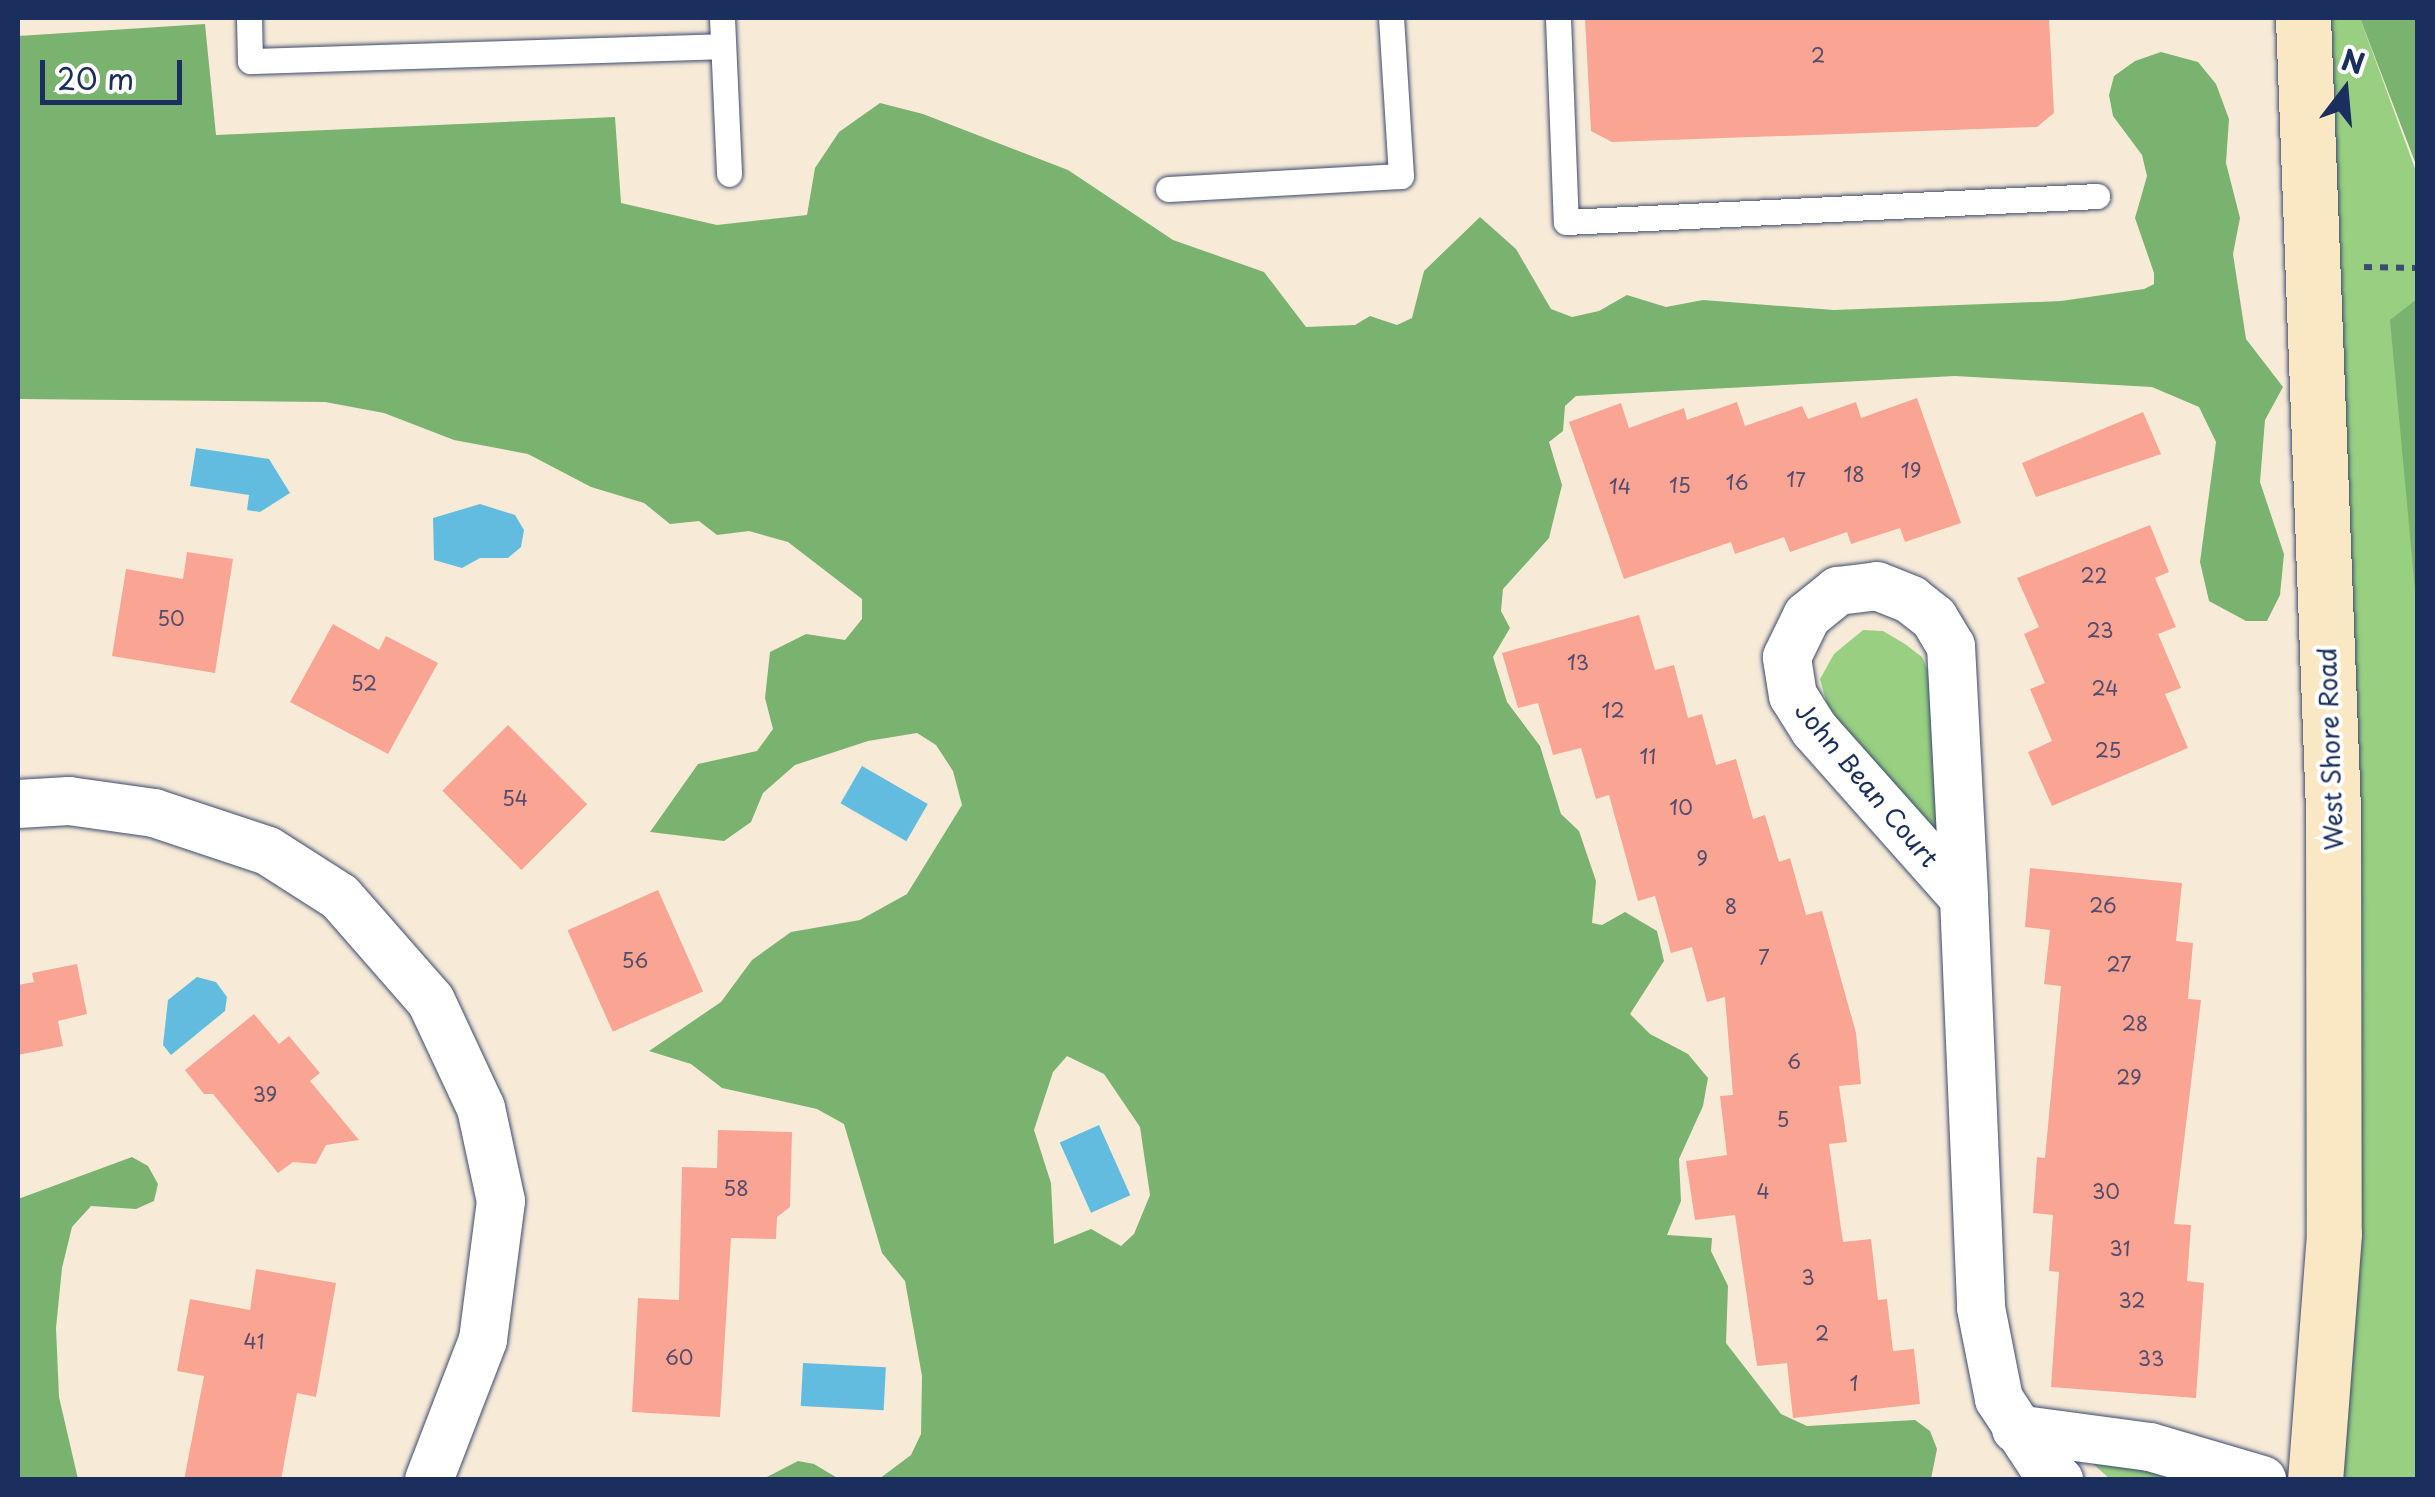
<!DOCTYPE html>
<html>
<head>
<meta charset="utf-8">
<style>
  body { margin:0 }
  #map { position:relative; width:2435px; height:1497px; overflow:hidden; background:#f7ebd8; font-family:"Playpen Sans",sans-serif }
  div>[style] { position:absolute }
  .green>* { inset:0; background:#98cf81 }
  .forest>* { inset:0; background:#7ab26f }
  .water>* { inset:0; background:#62bcdf; transform-origin:0 0 }
  .building>* { inset:0; background:#faa494; transform-origin:0 0 }
  .path>* { height:6px; margin-top:-3px; transform-origin:0; background:repeating-linear-gradient(90deg,#3c4b70 0 8px,transparent 0 16px) }
  .roads { filter:drop-shadow(0 0 2px #3c4b70) drop-shadow(0 0 2px #3c4b70) }
  .lane>* { height:25px; margin:-12.5px; padding:0 12.5px; transform-origin:12.5px; border-radius:12.5px; background:#fff }
  .street>* { height:48px; margin:-24px; padding:0 24px; transform-origin:24px; border-radius:24px; background:#fff }
  .secondary>* { height:55px; margin:-27.5px; padding:0 27.5px; transform-origin:27.5px; border-radius:27.5px; background:#fae7c3 }
  span { translate:-50% -50%; white-space:nowrap; text-align:center; line-height:1.15; -webkit-text-stroke:8px #fff; paint-order:stroke }
  .number-label { font-size:20px; color:#534c6c }
  .number-label span { -webkit-text-stroke-width:0 }
  .street-label { font-size:25px; color:#1b2f5e }
  .frame { position:absolute; inset:0; border:20px solid #1b2f5e; pointer-events:none }
  .north { position:absolute; left:2295px; top:40px; width:100px; height:100px; -webkit-text-stroke:8px #fff; paint-order:stroke; rotate:16deg; font-size:28px; font-weight:700; line-height:40px; text-align:center; color:#1b2f5e }
  .north::after { content:''; display:block; margin:auto; width:35px; height:45px; background:#1b2f5e; clip-path:polygon(50% 0,100% 100%,50% 72%,0 100%) }
  .scale { position:absolute; left:40px; top:60px; width:142px; height:45px; box-sizing:border-box; border:5px solid #1b2f5e; border-top:0; padding-left:12px; font-size:30px; line-height:35px; white-space:nowrap; color:#1b2f5e; -webkit-text-stroke:8px #fff; paint-order:stroke }
</style>
</head>
<body>
<div id="map">
  <div class="green">
    <div style="clip-path:polygon(2300px 18px,2360px 18px,2417px 174px,2417px 1479px,2315px 1479px)"></div>
    <div style="clip-path:polygon(1863px 630px,1883px 631px,1905px 644px,1922px 657px,1931px 677px,1941px 859px,1827px 704px,1820px 679px,1834px 654px)"></div>
    <div style="clip-path:polygon(2106px 1458px,2203px 1479px,2110px 1479px,2093px 1464px)"></div>
  </div>
  <div class="forest">
    <div style="clip-path:polygon(2360px 18px,2417px 18px,2417px 174px,2415px 162px)"></div>
    <div style="clip-path:polygon(evenodd,205px 24px,216px 135px,615px 117px,621px 203px,717px 225px,807px 215px,815px 168px,839px 132px,880px 103px,923px 114px,1068px 170px,1173px 240px,1264px 272px,1306px 327px,1355px 325px,1370px 316px,1397px 325px,1412px 318px,1424px 271px,1480px 217px,1516px 249px,1551px 309px,1572px 317px,1599px 311px,1627px 295px,1666px 307px,1703px 300px,1834px 310px,2061px 301px,2144px 289px,2154px 284px,2154px 273px,2135px 218px,2147px 176px,2142px 155px,2113px 116px,2109px 95px,2114px 76px,2135px 61px,2161px 52px,2198px 62px,2216px 84px,2229px 119px,2226px 163px,2240px 218px,2233px 254px,2246px 339px,2283px 387px,2265px 420px,2260px 482px,2284px 554px,2280px 595px,2267px 621px,2246px 621px,2209px 601px,2200px 562px,2216px 442px,2199px 407px,2152px 387px,1955px 376px,1576px 396px,1565px 406px,1563px 431px,1549px 442px,1562px 485px,1549px 538px,1503px 589px,1501px 611px,1510px 628px,1493px 657px,1507px 702px,1540px 746px,1561px 814px,1579px 831px,1596px 881px,1592px 923px,1602px 925px,1625px 912px,1657px 931px,1664px 961px,1630px 1014px,1650px 1034px,1688px 1054px,1708px 1078px,1703px 1106px,1679px 1159px,1681px 1201px,1667px 1235px,1712px 1238px,1711px 1251px,1728px 1286px,1726px 1343px,1781px 1414px,1807px 1426px,1915px 1420px,1930px 1431px,1937px 1449px,1931px 1479px,879px 1479px,911px 1455px,921px 1434px,922px 1376px,905px 1281px,882px 1253px,844px 1124px,817px 1109px,722px 1088px,691px 1064px,649px 1051px,721px 1002px,752px 960px,791px 932px,860px 920px,907px 894px,962px 805px,953px 771px,936px 745px,917px 733px,868px 741px,795px 765px,763px 793px,751px 822px,724px 841px,650px 832px,698px 764px,757px 751px,773px 729px,765px 698px,770px 652px,806px 634px,845px 640px,862px 619px,862px 599px,788px 542px,749px 531px,717px 535px,699px 521px,670px 524px,644px 503px,591px 487px,528px 454px,454px 440px,384px 413px,325px 402px,18px 399px,18px 36px,205px 24px,1067px 1056px,1104px 1074px,1140px 1127px,1150px 1195px,1134px 1234px,1121px 1246px,1091px 1229px,1054px 1244px,1051px 1183px,1034px 1130px,1053px 1072px,1067px 1056px)"></div>
    <div style="clip-path:polygon(2417px 299px,2417px 611px,2390px 320px)"></div>
    <div style="clip-path:polygon(132px 1157px,148px 1166px,158px 1184px,154px 1201px,136px 1209px,91px 1206px,72px 1227px,62px 1268px,56px 1328px,59px 1397px,78px 1479px,18px 1479px,18px 1199px)"></div>
    <div style="clip-path:polygon(798px 1461px,814px 1464px,839px 1479px,763px 1479px)"></div>
  </div>
  <div class="water">
    <div style="clip-path:polygon(196px 448px,269px 459px,290px 493px,260px 512px,247px 510px,249px 495px,190px 486px)"></div>
    <div style="clip-path:polygon(480px 504px,515px 515px,524px 530px,521px 547px,508px 558px,480px 558px,462px 568px,434px 560px,433px 518px)"></div>
    <div style="left:862px;top:766px;width:76px;height:43px;rotate:30deg"></div>
    <div style="clip-path:polygon(197px 977px,216px 982px,227px 997px,225px 1011px,171px 1055px,163px 1045px,168px 1000px)"></div>
    <div style="left:1099px;top:1125px;width:77px;height:43px;rotate:66deg"></div>
    <div style="left:803px;top:1363px;width:83px;height:43px;rotate:3deg"></div>
  </div>
  <div class="building">
    <div style="clip-path:polygon(1585px 18px,2049px 18px,2054px 113px,2037px 127px,1612px 142px,1591px 131px)"></div>
    <div style="clip-path:polygon(1917px 398px,1961px 523px,1905px 542px,1900px 528px,1851px 544px,1847px 532px,1790px 552px,1784px 537px,1735px 554px,1731px 542px,1624px 579px,1569px 422px,1621px 403px,1629px 428px,1684px 408px,1687px 420px,1737px 402px,1745px 426px,1802px 406px,1808px 419px,1856px 402px,1861px 418px)"></div>
    <div style="clip-path:polygon(2143px 412px,2161px 454px,2036px 497px,2022px 463px)"></div>
    <div style="clip-path:polygon(2150px 525px,2169px 572px,2155px 578px,2176px 627px,2158px 634px,2181px 688px,2165px 694px,2188px 748px,2052px 806px,2028px 752px,2052px 741px,2030px 689px,2045px 683px,2024px 634px,2039px 627px,2017px 578px)"></div>
    <div style="clip-path:polygon(187px 552px,233px 559px,215px 673px,112px 656px,126px 569px,183px 579px)"></div>
    <div style="clip-path:polygon(1639px 615px,1655px 670px,1674px 665px,1688px 718px,1702px 714px,1716px 765px,1736px 759px,1753px 819px,1765px 815px,1779px 862px,1790px 858px,1806px 915px,1822px 911px,1856px 1033px,1861px 1084px,1839px 1086px,1847px 1142px,1829px 1144px,1843px 1242px,1871px 1239px,1878px 1300px,1887px 1299px,1893px 1351px,1914px 1349px,1920px 1404px,1793px 1418px,1787px 1363px,1757px 1366px,1735px 1215px,1695px 1220px,1686px 1161px,1727px 1155px,1720px 1096px,1733px 1095px,1725px 997px,1707px 1002px,1692px 947px,1671px 953px,1655px 896px,1638px 901px,1609px 795px,1596px 799px,1581px 748px,1553px 755px,1538px 703px,1518px 708px,1502px 653px)"></div>
    <div style="clip-path:polygon(333px 624px,379px 650px,386px 636px,438px 663px,388px 754px,290px 702px)"></div>
    <div style="left:508px;top:725px;width:112px;height:93px;rotate:45deg"></div>
    <div style="clip-path:polygon(2030px 868px,2182px 883px,2176px 941px,2193px 943px,2188px 999px,2201px 1000px,2174px 1224px,2191px 1225px,2187px 1281px,2204px 1283px,2196px 1398px,2051px 1387px,2059px 1272px,2049px 1271px,2053px 1215px,2033px 1213px,2037px 1157px,2045px 1158px,2061px 986px,2044px 984px,2050px 930px,2025px 927px)"></div>
    <div style="left:658px;top:890px;width:111px;height:99px;rotate:66deg"></div>
    <div style="clip-path:polygon(77px 964px,87px 1014px,58px 1021px,63px 1046px,18px 1055px,18px 985px,34px 982px,32px 973px)"></div>
    <div style="clip-path:polygon(254px 1014px,279px 1044px,289px 1036px,320px 1073px,310px 1081px,359px 1140px,326px 1145px,316px 1164px,293px 1162px,278px 1173px,213px 1094px,204px 1094px,185px 1070px)"></div>
    <div style="clip-path:polygon(718px 1130px,792px 1132px,790px 1207px,777px 1217px,776px 1239px,731px 1238px,720px 1417px,632px 1412px,638px 1298px,679px 1300px,682px 1167px,717px 1168px)"></div>
    <div style="clip-path:polygon(256px 1269px,336px 1283px,316px 1397px,297px 1393px,281px 1480px,184px 1480px,204px 1376px,177px 1371px,190px 1299px,250px 1310px)"></div>
  </div>
  <div class="path">
    <div style="left:2364px;top:267px;width:54px;rotate:1.1deg"></div>
  </div>
  <div class="roads">
    <div class="lane">
      <div style="left:249px;top:18px;width:43px;rotate:88.7deg"></div>
      <div style="left:250px;top:61px;width:473px;rotate:-1.8deg"></div>
      <div style="left:722px;top:18px;width:156px;rotate:87.4deg"></div>
      <div style="left:1558px;top:18px;width:204px;rotate:87.8deg"></div>
      <div style="left:1566px;top:222px;width:532px;rotate:-2.8deg"></div>
      <div style="left:1168px;top:189px;width:233px;rotate:-3.2deg"></div>
      <div style="left:1401px;top:176px;width:158px;rotate:-93.6deg"></div>
    </div>
    <div class="street">
      <div style="left:18px;top:804px;width:51px;rotate:-3.4deg"></div>
      <div style="left:69px;top:801px;width:86px;rotate:8deg"></div>
      <div style="left:154px;top:813px;width:120px;rotate:18.4deg"></div>
      <div style="left:268px;top:851px;width:85px;rotate:32.6deg"></div>
      <div style="left:340px;top:897px;width:138px;rotate:48.8deg"></div>
      <div style="left:431px;top:1001px;width:118px;rotate:65deg"></div>
      <div style="left:481px;top:1108px;width:95px;rotate:77.9deg"></div>
      <div style="left:501px;top:1201px;width:140px;rotate:97.4deg"></div>
      <div style="left:483px;top:1340px;width:150px;rotate:111.1deg"></div>
      <div style="left:1964px;top:898px;width:226px;rotate:-131.6deg"></div>
      <div style="left:1814px;top:729px;width:39px;rotate:-122deg"></div>
      <div style="left:1793px;top:696px;width:39px;rotate:-99deg"></div>
      <div style="left:1787px;top:657px;width:46px;rotate:-64deg"></div>
      <div style="left:1807px;top:616px;width:40px;rotate:-39deg"></div>
      <div style="left:1838px;top:591px;width:39px;rotate:-7deg"></div>
      <div style="left:1877px;top:586px;width:37px;rotate:22deg"></div>
      <div style="left:1911px;top:600px;width:29px;rotate:38deg"></div>
      <div style="left:1934px;top:618px;width:33px;rotate:59deg"></div>
      <div style="left:1951px;top:646px;width:252px;rotate:87deg"></div>
      <div style="left:1964px;top:898px;width:410px;rotate:87.6deg"></div>
      <div style="left:1981px;top:1308px;width:93px;rotate:78.8deg"></div>
      <div style="left:1999px;top:1399px;width:84px;rotate:56.7deg"></div>
      <div style="left:2045px;top:1469px;width:18px;rotate:38deg"></div>
      <div style="left:2016px;top:1429px;width:135px;rotate:7.7deg"></div>
      <div style="left:2150px;top:1447px;width:117px;rotate:16.4deg"></div>
    </div>
    <div class="secondary">
      <div style="left:2303px;top:18px;width:794px;rotate:87.83deg"></div>
      <div style="left:2333px;top:811px;width:423px;rotate:89.9deg"></div>
      <div style="left:2334px;top:1234px;width:247px;rotate:94.4deg"></div>
    </div>
  </div>
  <div class="number-label">
    <span style="left:1818px;top:55px">2</span>
    <span style="left:1911px;top:470px">19</span>
    <span style="left:1854px;top:474px">18</span>
    <span style="left:1796px;top:479px">17</span>
    <span style="left:1737px;top:482px">16</span>
    <span style="left:1680px;top:485px">15</span>
    <span style="left:1620px;top:486px">14</span>
    <span style="left:2094px;top:575px">22</span>
    <span style="left:171px;top:618px">50</span>
    <span style="left:2100px;top:630px">23</span>
    <span style="left:1578px;top:662px">13</span>
    <span style="left:364px;top:683px">52</span>
    <span style="left:2105px;top:688px">24</span>
    <span style="left:1613px;top:710px">12</span>
    <span style="left:2108px;top:750px">25</span>
    <span style="left:1648px;top:756px">11</span>
    <span style="left:515px;top:798px">54</span>
    <span style="left:1681px;top:807px">10</span>
    <span style="left:1702px;top:858px">9</span>
    <span style="left:2103px;top:905px">26</span>
    <span style="left:1731px;top:906px">8</span>
    <span style="left:1764px;top:957px">7</span>
    <span style="left:635px;top:960px">56</span>
    <span style="left:2119px;top:964px">27</span>
    <span style="left:2135px;top:1023px">28</span>
    <span style="left:1794px;top:1061px">6</span>
    <span style="left:2129px;top:1077px">29</span>
    <span style="left:265px;top:1094px">39</span>
    <span style="left:1783px;top:1119px">5</span>
    <span style="left:736px;top:1188px">58</span>
    <span style="left:1763px;top:1191px">4</span>
    <span style="left:2106px;top:1191px">30</span>
    <span style="left:2120px;top:1248px">31</span>
    <span style="left:1808px;top:1277px">3</span>
    <span style="left:2132px;top:1300px">32</span>
    <span style="left:1822px;top:1333px">2</span>
    <span style="left:254px;top:1341px">41</span>
    <span style="left:679px;top:1357px">60</span>
    <span style="left:2151px;top:1358px">33</span>
    <span style="left:1854px;top:1383px">1</span>
  </div>
  <div class="street-label">
    <span style="left:2330px;top:749px;rotate:-92deg">West Shore Road</span>
    <span style="left:1867px;top:784px;rotate:50deg">John Bean Court</span>
  </div>
  <div class="frame"></div>
  <div class="north">N</div>
  <div class="scale">20 m</div>
</div>
</body>
</html>
